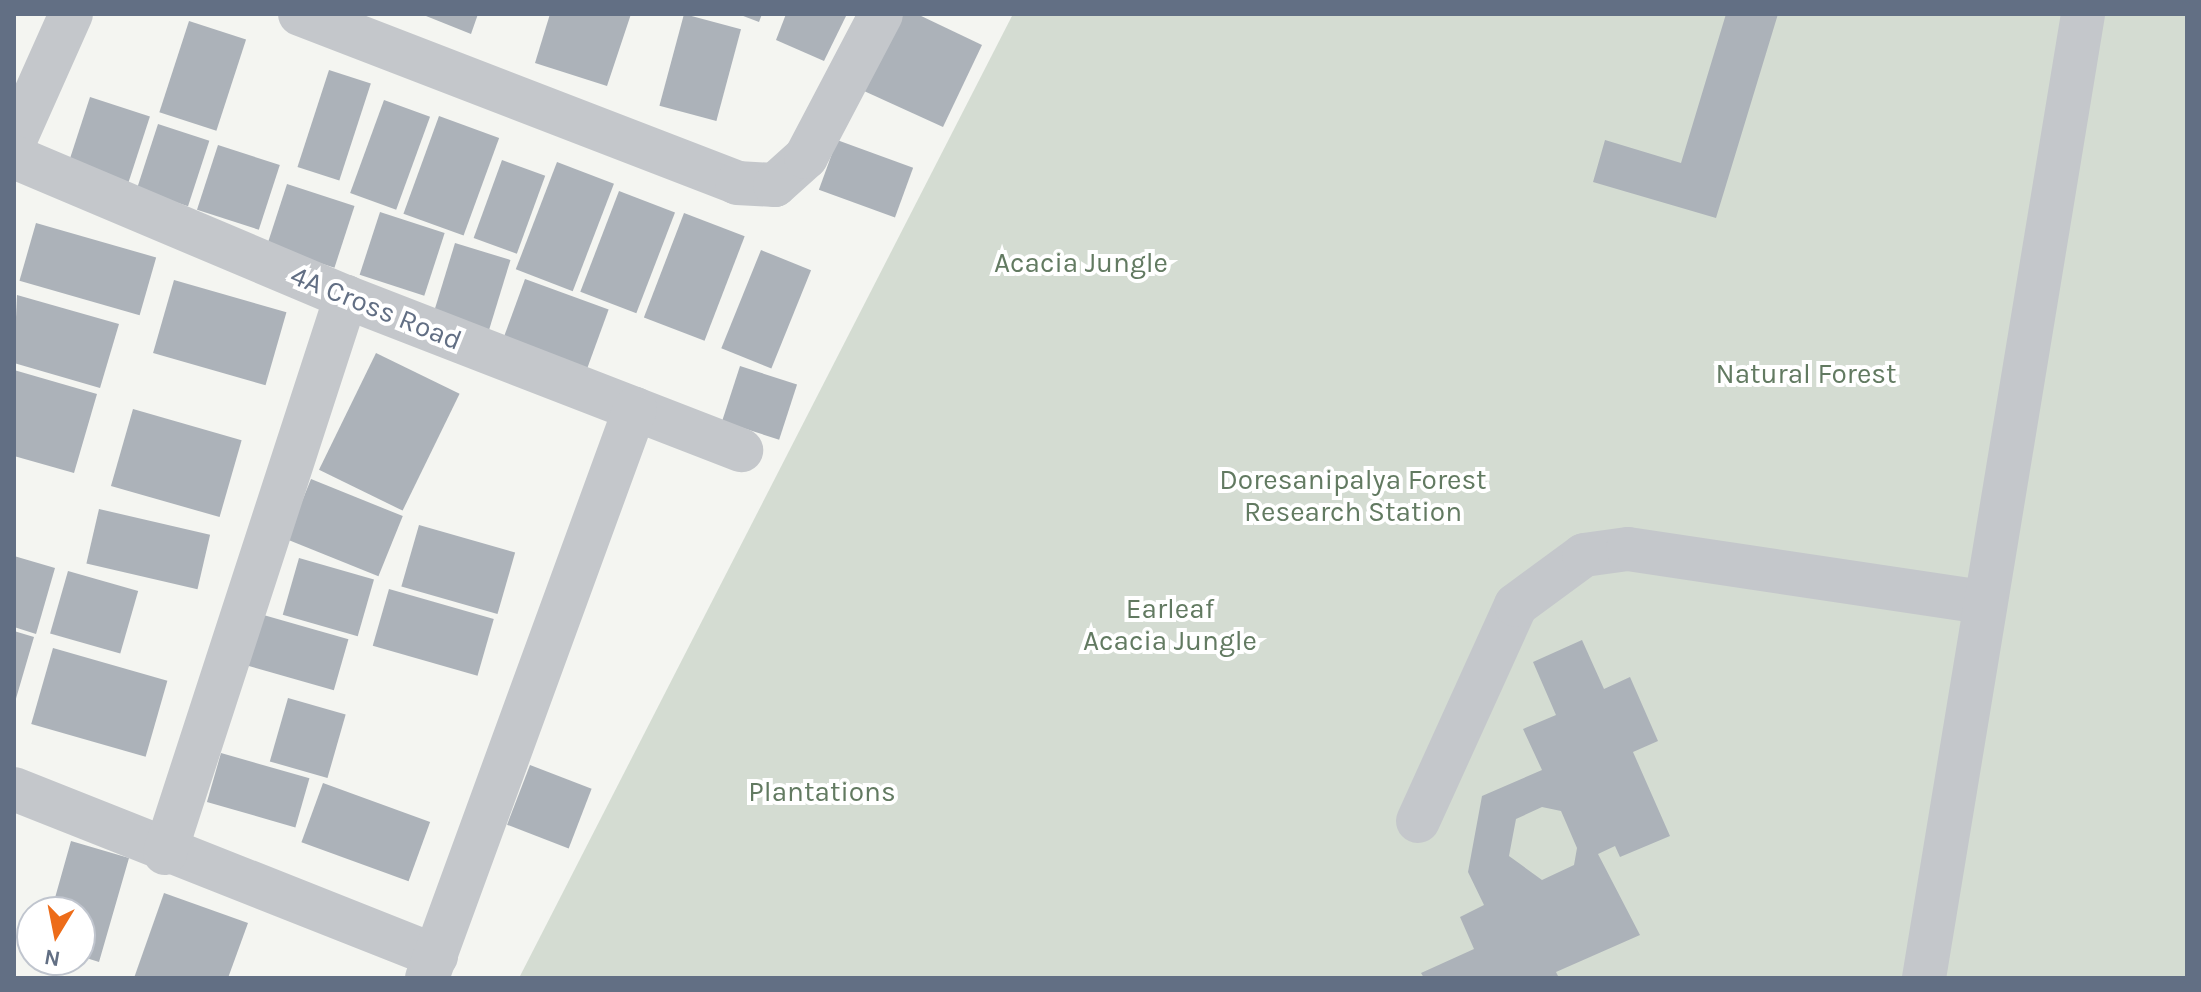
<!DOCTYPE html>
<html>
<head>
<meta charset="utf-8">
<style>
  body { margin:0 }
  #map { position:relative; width:2201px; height:992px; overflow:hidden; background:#f4f5f1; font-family:Karla,sans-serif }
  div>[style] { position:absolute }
  .green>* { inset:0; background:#d4dcd2 }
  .building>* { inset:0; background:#acb2b9; transform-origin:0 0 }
  .minor>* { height:44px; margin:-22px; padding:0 22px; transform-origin:22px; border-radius:22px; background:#c4c7cb }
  span { translate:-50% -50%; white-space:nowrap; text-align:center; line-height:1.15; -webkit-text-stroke:8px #fff; paint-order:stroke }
  .park-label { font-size:28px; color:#627a61 }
  .street-label { font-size:28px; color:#626f84 }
  .frame { position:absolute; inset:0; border:16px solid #626f84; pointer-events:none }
  .north { position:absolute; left:16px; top:896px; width:80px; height:80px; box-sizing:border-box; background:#fff; border:2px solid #c0c5ce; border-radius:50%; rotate:190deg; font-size:22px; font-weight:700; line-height:32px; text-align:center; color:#626f84 }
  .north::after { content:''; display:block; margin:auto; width:28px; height:36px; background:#ed6c19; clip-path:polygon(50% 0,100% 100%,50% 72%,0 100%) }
</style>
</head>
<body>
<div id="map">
  <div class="green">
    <div style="clip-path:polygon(1013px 14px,2187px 14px,2187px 978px,519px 978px)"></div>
  </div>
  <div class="building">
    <div style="clip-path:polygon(421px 14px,478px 14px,471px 34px)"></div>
    <div style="clip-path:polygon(550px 14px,631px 14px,607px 86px,535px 63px)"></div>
    <div style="left:684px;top:14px;width:59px;height:95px;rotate:15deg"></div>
    <div style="clip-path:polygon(738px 14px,762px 14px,759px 22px)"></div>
    <div style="clip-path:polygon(786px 14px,847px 14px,824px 61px,776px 40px)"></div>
    <div style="clip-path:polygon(901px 14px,917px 14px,982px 45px,943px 127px,864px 91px)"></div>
    <div style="clip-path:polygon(1726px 14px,1778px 14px,1716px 218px,1593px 182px,1605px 140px,1681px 163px)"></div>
    <div style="left:189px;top:21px;width:60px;height:96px;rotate:18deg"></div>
    <div style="left:329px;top:70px;width:44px;height:102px;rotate:18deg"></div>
    <div style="left:90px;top:97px;width:63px;height:71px;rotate:18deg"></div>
    <div style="left:384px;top:100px;width:49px;height:99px;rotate:20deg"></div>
    <div style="left:439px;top:116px;width:64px;height:104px;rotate:20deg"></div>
    <div style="left:158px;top:124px;width:54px;height:69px;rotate:18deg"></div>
    <div style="left:837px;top:140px;width:81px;height:53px;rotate:20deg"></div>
    <div style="left:218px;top:145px;width:65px;height:68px;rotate:18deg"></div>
    <div style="left:502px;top:160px;width:46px;height:83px;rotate:20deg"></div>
    <div style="left:557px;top:162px;width:61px;height:115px;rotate:21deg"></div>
    <div style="left:287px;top:184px;width:71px;height:65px;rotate:18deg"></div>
    <div style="left:619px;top:191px;width:60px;height:108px;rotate:21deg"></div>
    <div style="left:380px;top:212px;width:68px;height:66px;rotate:18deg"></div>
    <div style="left:684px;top:213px;width:65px;height:112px;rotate:21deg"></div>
    <div style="left:36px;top:223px;width:125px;height:60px;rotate:16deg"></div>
    <div style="left:455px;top:243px;width:58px;height:77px;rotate:17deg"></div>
    <div style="left:761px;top:250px;width:54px;height:106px;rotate:22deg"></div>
    <div style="left:525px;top:279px;width:89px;height:66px;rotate:20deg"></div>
    <div style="left:174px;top:280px;width:117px;height:76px;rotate:16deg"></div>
    <div style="clip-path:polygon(17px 295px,119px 324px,100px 388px,14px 363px)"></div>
    <div style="left:376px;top:353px;width:93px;height:130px;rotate:26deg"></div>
    <div style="left:740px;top:366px;width:60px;height:58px;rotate:18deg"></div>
    <div style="clip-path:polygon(14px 370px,97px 394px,74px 473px,14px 456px)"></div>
    <div style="left:133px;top:409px;width:113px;height:80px;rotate:16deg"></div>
    <div style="left:311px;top:479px;width:99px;height:65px;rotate:22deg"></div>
    <div style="left:99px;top:509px;width:114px;height:56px;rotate:13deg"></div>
    <div style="left:419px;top:525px;width:100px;height:64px;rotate:16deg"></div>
    <div style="clip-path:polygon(14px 556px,55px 568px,36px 634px,14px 627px)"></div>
    <div style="left:299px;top:558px;width:78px;height:59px;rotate:16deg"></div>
    <div style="left:68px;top:571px;width:73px;height:65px;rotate:16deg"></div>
    <div style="left:389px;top:589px;width:109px;height:59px;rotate:16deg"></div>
    <div style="left:260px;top:614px;width:92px;height:53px;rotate:16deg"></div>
    <div style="clip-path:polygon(14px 631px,34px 637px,15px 702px,14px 702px)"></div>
    <div style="clip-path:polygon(evenodd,1582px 640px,1604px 689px,1630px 677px,1658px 741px,1633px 752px,1670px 836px,1620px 857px,1615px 846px,1598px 854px,1640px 935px,1556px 972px,1559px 978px,1424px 978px,1421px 973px,1474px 949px,1460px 917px,1484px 905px,1468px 872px,1482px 796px,1542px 770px,1523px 729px,1556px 715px,1533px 662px,1582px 640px,1542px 807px,1561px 811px,1577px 848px,1574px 865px,1542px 880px,1509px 856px,1516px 819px,1542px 807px)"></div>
    <div style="left:53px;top:648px;width:119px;height:79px;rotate:16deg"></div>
    <div style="left:288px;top:698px;width:60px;height:66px;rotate:16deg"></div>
    <div style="left:221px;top:753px;width:92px;height:51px;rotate:16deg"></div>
    <div style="left:530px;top:765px;width:66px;height:64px;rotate:21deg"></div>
    <div style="left:323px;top:783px;width:114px;height:63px;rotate:20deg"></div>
    <div style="clip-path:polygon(71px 841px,129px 858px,99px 962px,80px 956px,80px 912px,51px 912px)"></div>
    <div style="clip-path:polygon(164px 893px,248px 923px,228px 978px,134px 978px)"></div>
  </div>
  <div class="minor">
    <div style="left:300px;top:14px;width:469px;rotate:21.1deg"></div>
    <div style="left:737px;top:183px;width:38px;rotate:3deg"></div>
    <div style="left:775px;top:185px;width:42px;rotate:-42.1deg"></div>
    <div style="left:806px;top:157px;width:161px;rotate:-62.3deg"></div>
    <div style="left:14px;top:142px;width:140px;rotate:-66deg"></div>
    <div style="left:14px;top:157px;width:360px;rotate:22.9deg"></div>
    <div style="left:346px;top:297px;width:424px;rotate:21.2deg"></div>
    <div style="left:14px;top:789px;width:454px;rotate:21.6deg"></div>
    <div style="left:1418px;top:821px;width:237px;rotate:-65.6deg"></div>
    <div style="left:1516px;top:605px;width:84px;rotate:-36.3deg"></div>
    <div style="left:1584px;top:555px;width:44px;rotate:-7.8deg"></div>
    <div style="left:1628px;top:549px;width:360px;rotate:8.5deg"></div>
    <div style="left:165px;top:853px;width:585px;rotate:-71.97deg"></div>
    <div style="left:427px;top:978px;width:606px;rotate:-69.92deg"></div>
    <div style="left:1924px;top:978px;width:977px;rotate:-80.63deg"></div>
  </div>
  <div class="park-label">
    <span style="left:1081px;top:263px">Acacia Jungle</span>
    <span style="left:1806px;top:374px">Natural Forest</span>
    <span style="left:1353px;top:496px">Doresanipalya Forest<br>Research Station</span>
    <span style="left:1170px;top:625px">Earleaf<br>Acacia Jungle</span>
    <span style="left:822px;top:792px">Plantations</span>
  </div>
  <div class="street-label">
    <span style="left:376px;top:308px;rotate:22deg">4A Cross Road</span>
  </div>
  <div class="frame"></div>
  <div class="north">N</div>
</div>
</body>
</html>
